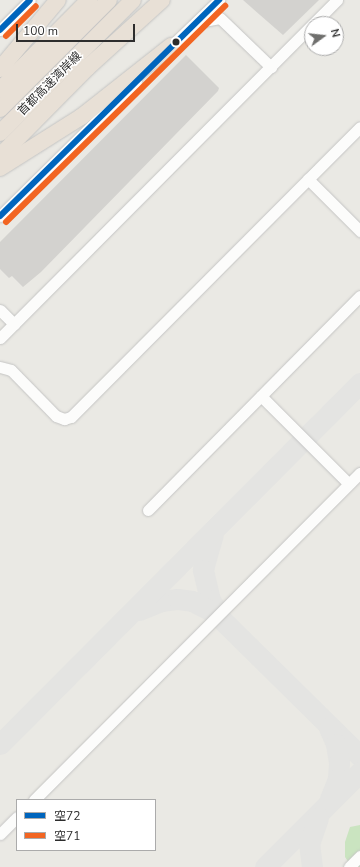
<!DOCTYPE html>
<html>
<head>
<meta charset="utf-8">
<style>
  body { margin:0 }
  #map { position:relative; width:360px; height:867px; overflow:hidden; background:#eae9e4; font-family:"Nunito Sans","Noto Sans JP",sans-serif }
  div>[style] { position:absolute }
  .green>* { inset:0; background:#cae4c0 }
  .taxiway>* { height:21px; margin:-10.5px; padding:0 10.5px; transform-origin:10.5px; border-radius:10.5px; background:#e4e4e2 }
  .building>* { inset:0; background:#d3d2cf }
  .roads { filter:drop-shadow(0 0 1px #c4c4c3) drop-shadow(0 0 1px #c4c4c3) }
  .minor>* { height:11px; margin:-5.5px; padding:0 5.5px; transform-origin:5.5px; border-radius:5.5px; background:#fcfcfb }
  .highway>* { height:16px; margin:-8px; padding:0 8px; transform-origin:8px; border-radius:8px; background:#e8e0d6 }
  .bus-1>* { height:6px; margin:-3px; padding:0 3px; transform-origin:3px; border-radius:3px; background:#0065bd }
  .bus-2>* { height:6px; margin:-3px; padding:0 3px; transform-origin:3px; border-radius:3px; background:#f26522 }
  .dots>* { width:11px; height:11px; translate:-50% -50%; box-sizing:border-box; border:2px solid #fff; border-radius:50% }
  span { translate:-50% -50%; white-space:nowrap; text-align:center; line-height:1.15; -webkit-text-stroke:3px #fff; paint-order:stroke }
  .street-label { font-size:12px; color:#2d2d2d }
  .legend { position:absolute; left:16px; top:799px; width:140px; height:52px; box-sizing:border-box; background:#fff; border:1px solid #ababab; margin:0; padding:5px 7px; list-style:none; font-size:12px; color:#2d2d2d }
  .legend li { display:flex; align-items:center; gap:8px; height:20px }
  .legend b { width:20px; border:1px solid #ababab }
  .north { position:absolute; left:304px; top:16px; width:40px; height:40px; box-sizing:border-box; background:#fff; border:1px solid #ababab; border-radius:50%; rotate:75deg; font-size:11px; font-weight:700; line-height:16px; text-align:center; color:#2d2d2d }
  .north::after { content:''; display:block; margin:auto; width:14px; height:18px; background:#6f6f6d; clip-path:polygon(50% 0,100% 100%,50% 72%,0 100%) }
  .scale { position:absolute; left:16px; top:24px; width:119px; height:18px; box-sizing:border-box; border:2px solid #2d2d2d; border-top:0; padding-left:5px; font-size:12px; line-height:14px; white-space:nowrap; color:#2d2d2d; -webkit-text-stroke:3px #fff; paint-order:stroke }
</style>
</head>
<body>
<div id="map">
  <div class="green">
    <div style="clip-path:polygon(360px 825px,360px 867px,352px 867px,345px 857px,345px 842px,350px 827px)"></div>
  </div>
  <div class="taxiway">
    <div style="left:213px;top:534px;width:37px;rotate:106deg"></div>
    <div style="left:203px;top:570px;width:31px;rotate:77deg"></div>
    <div style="left:210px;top:600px;width:19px;rotate:58deg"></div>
    <div style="left:139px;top:610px;width:24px;rotate:-22deg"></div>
    <div style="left:161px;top:601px;width:17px;rotate:-7deg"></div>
    <div style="left:178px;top:599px;width:14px;rotate:8deg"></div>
    <div style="left:192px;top:601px;width:25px;rotate:27deg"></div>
    <div style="left:214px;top:612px;width:205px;rotate:44.6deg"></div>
    <div style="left:329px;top:728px;width:17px;rotate:66deg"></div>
    <div style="left:336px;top:744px;width:19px;rotate:81deg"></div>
    <div style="left:339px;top:763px;width:16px;rotate:94deg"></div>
    <div style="left:338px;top:779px;width:22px;rotate:112deg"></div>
    <div style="left:0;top:744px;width:510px;rotate:-45.08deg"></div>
    <div style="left:265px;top:867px;width:134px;rotate:-45deg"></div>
    <div style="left:312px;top:867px;width:23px;rotate:-97deg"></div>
    <div style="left:309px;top:844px;width:28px;rotate:-71deg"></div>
  </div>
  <div class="building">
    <div style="clip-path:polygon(243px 0,319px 0,283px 35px)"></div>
    <div style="clip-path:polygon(186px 55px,219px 88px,218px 91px,41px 272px,23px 287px,12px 276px,9px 278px,0 269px,0 242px)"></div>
  </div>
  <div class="roads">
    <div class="minor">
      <div style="left:198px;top:22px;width:22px;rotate:-10deg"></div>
      <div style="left:220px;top:18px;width:71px;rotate:43.9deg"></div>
      <div style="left:313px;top:24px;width:34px;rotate:-45deg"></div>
      <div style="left:0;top:30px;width:42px;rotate:-45deg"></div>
      <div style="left:166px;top:51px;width:74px;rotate:-43.9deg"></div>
      <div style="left:308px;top:179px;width:74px;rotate:45deg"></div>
      <div style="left:0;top:216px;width:191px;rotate:-44.6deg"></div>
      <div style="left:0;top:310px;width:20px;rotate:45deg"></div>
      <div style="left:0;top:338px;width:442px;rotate:-45.1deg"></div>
      <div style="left:0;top:367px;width:11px;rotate:15deg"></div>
      <div style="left:11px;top:370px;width:64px;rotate:45.6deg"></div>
      <div style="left:56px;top:416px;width:9px;rotate:21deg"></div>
      <div style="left:64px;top:419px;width:7px;rotate:-16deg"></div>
      <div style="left:71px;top:417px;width:409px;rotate:-45.1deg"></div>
      <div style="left:261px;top:396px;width:124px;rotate:45deg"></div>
      <div style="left:148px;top:510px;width:301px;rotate:-45.3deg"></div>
      <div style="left:34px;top:800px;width:462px;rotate:-45.1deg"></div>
      <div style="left:0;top:834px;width:24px;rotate:-45deg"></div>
      <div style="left:349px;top:867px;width:16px;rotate:-45deg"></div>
    </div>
    <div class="highway">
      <div style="left:0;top:69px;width:90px;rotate:-50deg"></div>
      <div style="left:0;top:90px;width:127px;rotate:-45.3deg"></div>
      <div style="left:0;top:109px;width:154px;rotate:-45deg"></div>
      <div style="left:0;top:133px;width:188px;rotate:-45deg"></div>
      <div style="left:0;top:156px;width:124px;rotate:-45.3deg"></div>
      <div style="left:87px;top:68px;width:101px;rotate:-42.2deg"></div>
      <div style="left:0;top:168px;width:96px;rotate:-32.2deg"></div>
      <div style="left:81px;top:117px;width:115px;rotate:-38.3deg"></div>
    </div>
  </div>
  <div class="bus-1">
    <div style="left:0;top:30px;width:42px;rotate:-45deg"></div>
    <div style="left:0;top:216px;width:308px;rotate:-44.6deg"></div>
  </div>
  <div class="bus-2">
    <div style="left:6px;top:36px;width:42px;rotate:-45deg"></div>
    <div style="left:6px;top:222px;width:308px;rotate:-44.6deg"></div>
  </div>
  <div class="dots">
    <div style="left:176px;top:42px;background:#2d2d2d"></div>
  </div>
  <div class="street-label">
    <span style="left:50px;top:84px;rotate:-45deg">首都高速湾岸線</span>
  </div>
  <ul class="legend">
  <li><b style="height:5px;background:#0065bd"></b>空72</li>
  <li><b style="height:5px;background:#f26522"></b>空71</li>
  </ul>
  <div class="north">N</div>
  <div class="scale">100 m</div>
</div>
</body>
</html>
